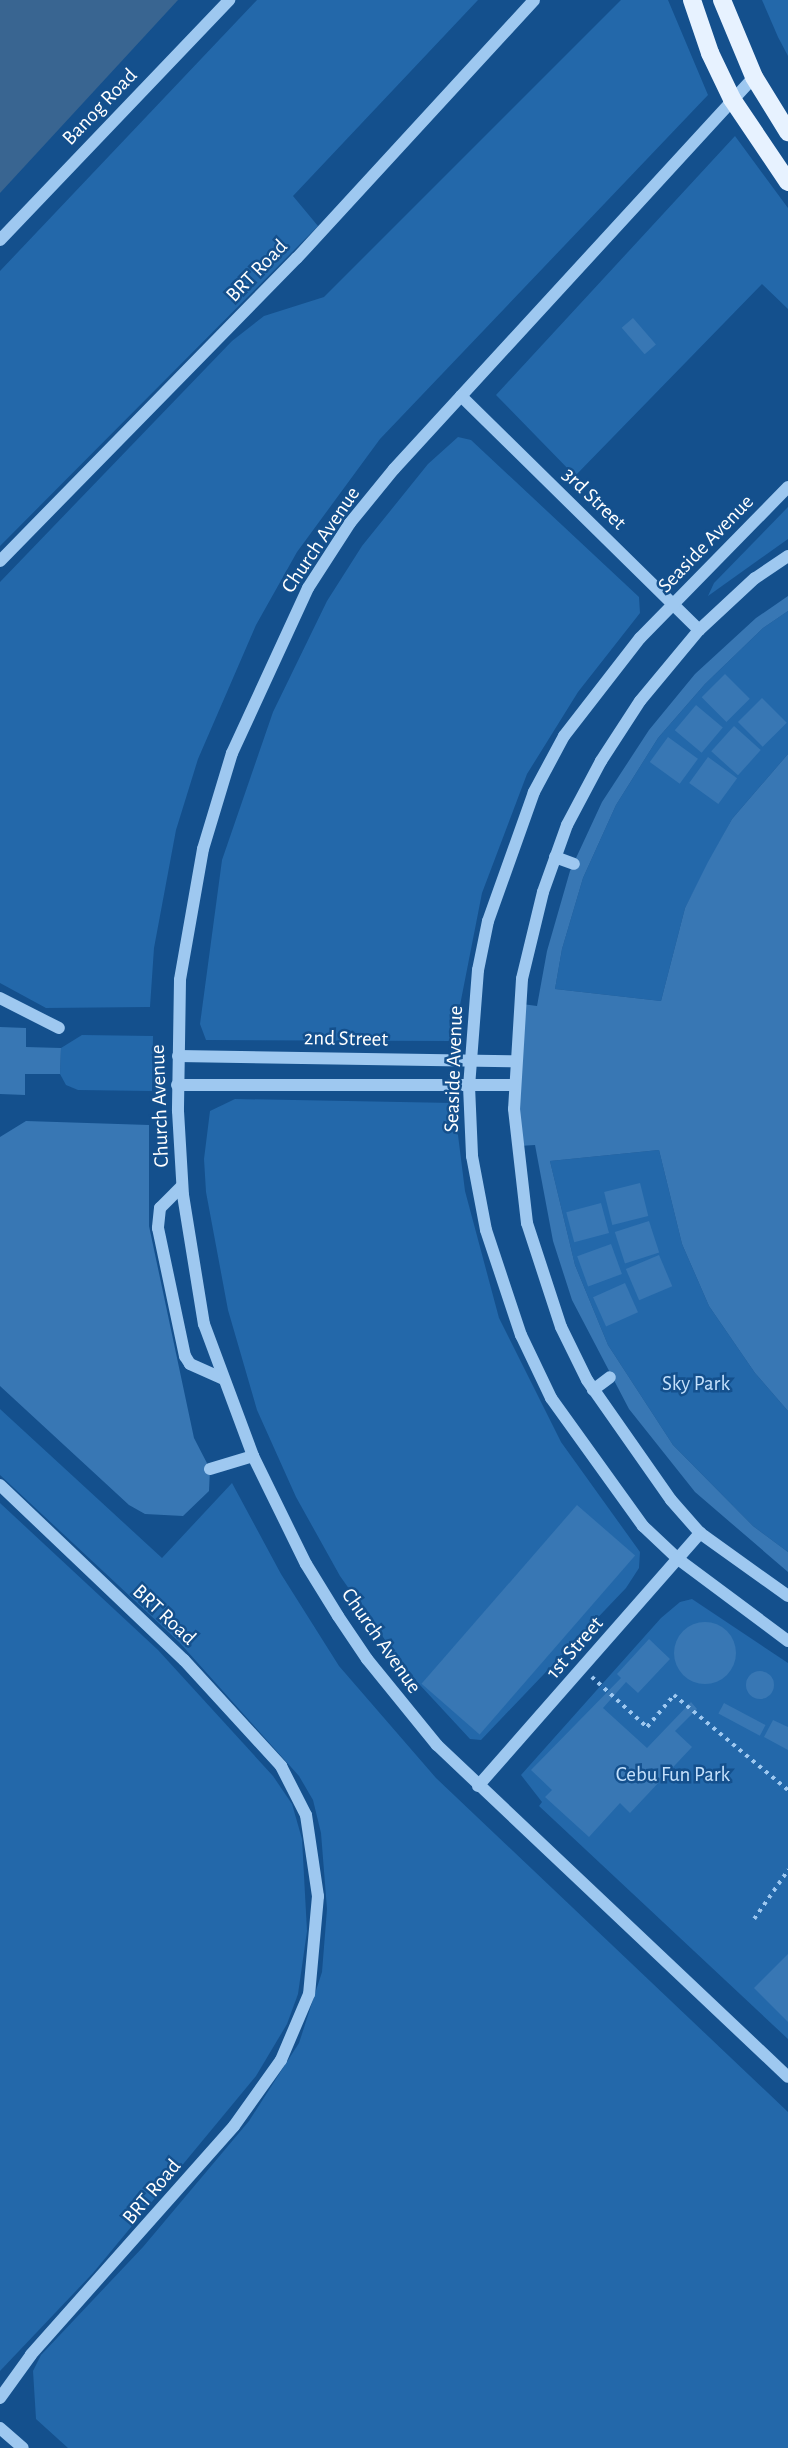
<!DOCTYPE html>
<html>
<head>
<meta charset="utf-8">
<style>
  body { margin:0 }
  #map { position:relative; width:788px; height:2448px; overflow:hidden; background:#14508d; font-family:"Alegreya Sans",sans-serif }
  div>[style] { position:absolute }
  .green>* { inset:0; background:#2368aa }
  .water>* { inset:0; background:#396591 }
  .building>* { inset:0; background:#3877b4; transform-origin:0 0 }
  .round { border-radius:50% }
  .path>* { height:3.5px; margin-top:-1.75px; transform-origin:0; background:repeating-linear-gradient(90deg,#9ec8f0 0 3.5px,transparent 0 8.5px) }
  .minor>* { height:12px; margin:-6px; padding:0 6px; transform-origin:6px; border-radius:6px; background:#9ec8f0 }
  .major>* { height:18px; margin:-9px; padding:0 9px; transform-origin:9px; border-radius:9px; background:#e7f2ff }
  span { translate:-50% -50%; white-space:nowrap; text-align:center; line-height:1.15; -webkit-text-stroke:5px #14508d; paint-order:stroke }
  .street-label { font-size:21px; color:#fff }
  .park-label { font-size:21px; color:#c5e1fc }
</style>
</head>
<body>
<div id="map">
  <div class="green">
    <div style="clip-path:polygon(257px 0,478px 0,293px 196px,318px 226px,0 546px,0 271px)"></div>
    <div style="clip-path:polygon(621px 0,668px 0,708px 95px,380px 439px,297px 552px,256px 625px,198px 759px,176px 830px,154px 948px,150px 1007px,46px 1008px,0 983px,0 582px,232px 341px,264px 316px,324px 297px)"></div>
    <div style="clip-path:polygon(762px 0,788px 0,788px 56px,778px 37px)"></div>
    <div style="clip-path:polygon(735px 136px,788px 208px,788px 309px,762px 284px,575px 476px,496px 395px)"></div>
    <div style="clip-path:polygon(458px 437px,471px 440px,639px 597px,640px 613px,578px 692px,527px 774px,482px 893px,453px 1041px,206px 1040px,200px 1024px,222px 860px,273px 712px,327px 601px,362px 546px,428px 464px)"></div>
    <div style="clip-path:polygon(788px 507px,788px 539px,708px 596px,714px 583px)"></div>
    <div style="clip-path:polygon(788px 611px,788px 754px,732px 819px,685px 908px,661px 1001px,555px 989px,562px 949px,583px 878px,616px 805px,658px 738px,705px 684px,763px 628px)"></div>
    <div style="clip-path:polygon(82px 1035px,153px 1036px,152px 1091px,78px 1090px,66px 1085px,60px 1074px,61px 1048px)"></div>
    <div style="clip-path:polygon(235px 1099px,454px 1103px,465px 1191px,499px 1318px,561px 1442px,640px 1552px,639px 1568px,626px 1588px,481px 1740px,470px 1739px,407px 1671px,340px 1576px,296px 1497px,257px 1410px,228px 1310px,206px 1192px,204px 1159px,210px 1111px)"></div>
    <div style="clip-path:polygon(659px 1150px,682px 1244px,709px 1306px,755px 1373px,788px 1411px,788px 1552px,753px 1526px,673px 1445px,608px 1345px,575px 1265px,550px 1161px)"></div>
    <div style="clip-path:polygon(0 1409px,162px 1558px,232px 1483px,281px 1574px,339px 1666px,436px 1778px,788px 2112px,788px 2448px,68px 2448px,36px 2419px,33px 2371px,41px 2355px,143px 2247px,249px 2121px,299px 2043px,322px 1972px,327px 1909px,321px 1833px,313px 1800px,299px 1776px,179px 1642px,0 1475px)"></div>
    <div style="clip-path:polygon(0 1503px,158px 1650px,273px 1776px,292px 1804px,302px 1839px,307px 1931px,298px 1994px,287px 2024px,256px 2076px,93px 2273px,0 2371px)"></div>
    <div style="clip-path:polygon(692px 1599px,788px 1663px,788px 2039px,539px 1806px,542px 1802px,521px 1775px,661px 1618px,680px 1602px)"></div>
  </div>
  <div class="water">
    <div style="clip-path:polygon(0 0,178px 0,0 193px)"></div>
  </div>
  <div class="building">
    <div style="left:633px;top:318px;width:35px;height:15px;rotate:49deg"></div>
    <div style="clip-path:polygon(788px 596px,788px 611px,763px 628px,705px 684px,658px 738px,616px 805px,583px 878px,562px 949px,555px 989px,661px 1001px,685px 908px,708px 862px,732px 819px,788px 754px,788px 1411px,755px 1373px,709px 1306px,682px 1244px,659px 1150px,550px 1161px,575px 1265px,608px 1345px,673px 1445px,753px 1526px,788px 1552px,788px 1572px,695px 1492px,629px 1409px,572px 1300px,553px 1241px,535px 1145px,519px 1146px,522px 1004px,537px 1006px,547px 951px,570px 871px,602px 802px,649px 730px,695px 674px,756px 618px)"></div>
    <div style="left:725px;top:674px;width:35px;height:33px;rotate:45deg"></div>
    <div style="left:762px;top:698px;width:35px;height:34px;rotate:45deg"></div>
    <div style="left:696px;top:705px;width:35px;height:33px;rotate:40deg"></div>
    <div style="left:734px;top:726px;width:36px;height:34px;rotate:42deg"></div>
    <div style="left:668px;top:737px;width:37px;height:31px;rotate:36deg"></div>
    <div style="left:708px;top:757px;width:36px;height:32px;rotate:36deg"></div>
    <div style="clip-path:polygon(0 1027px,26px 1028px,26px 1047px,61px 1048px,60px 1074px,25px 1074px,25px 1095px,0 1094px)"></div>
    <div style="clip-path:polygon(26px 1121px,149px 1125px,149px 1226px,194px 1438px,210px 1469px,209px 1491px,183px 1516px,145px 1514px,129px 1505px,0 1386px,0 1137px)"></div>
    <div style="left:640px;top:1183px;width:34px;height:37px;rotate:76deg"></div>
    <div style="left:601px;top:1203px;width:31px;height:36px;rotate:75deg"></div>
    <div style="left:649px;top:1221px;width:33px;height:36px;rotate:72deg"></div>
    <div style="left:611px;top:1244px;width:32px;height:36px;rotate:70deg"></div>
    <div style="left:659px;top:1255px;width:34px;height:36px;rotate:67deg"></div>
    <div style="left:625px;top:1283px;width:32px;height:35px;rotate:66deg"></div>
    <div style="left:577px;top:1505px;width:77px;height:237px;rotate:41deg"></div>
    <div class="round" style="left:674px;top:1622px;width:62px;height:62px"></div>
    <div style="clip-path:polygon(649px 1639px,670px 1659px,638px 1693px,626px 1682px,603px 1708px,647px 1748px,691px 1702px,697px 1709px,675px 1731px,692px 1747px,630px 1813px,620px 1803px,589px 1837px,545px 1797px,552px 1790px,531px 1770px,621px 1678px,617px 1674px)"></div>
    <div class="round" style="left:746px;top:1671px;width:28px;height:28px"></div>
    <div style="left:724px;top:1703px;width:47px;height:12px;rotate:28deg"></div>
    <div style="clip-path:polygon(773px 1720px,788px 1727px,788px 1750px,764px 1737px)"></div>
    <div style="clip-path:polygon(788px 1954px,788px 2022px,754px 1988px)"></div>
  </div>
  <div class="path">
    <div style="left:592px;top:1677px;width:74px;rotate:42.3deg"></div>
    <div style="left:647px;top:1727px;width:42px;rotate:-49.8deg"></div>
    <div style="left:674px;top:1695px;width:148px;rotate:39.8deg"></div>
    <div style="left:754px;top:1919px;width:60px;rotate:-55.2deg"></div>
  </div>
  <div class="minor">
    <div style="left:754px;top:77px;width:532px;rotate:132.56deg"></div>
    <div style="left:394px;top:469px;width:70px;rotate:129.2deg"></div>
    <div style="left:350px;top:523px;width:77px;rotate:122.9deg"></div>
    <div style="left:308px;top:588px;width:182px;rotate:114.7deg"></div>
    <div style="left:232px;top:753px;width:100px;rotate:106.8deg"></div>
    <div style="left:203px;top:849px;width:133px;rotate:100deg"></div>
    <div style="left:180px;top:980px;width:131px;rotate:90.9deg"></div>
    <div style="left:178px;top:1111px;width:84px;rotate:86.6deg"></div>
    <div style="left:183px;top:1195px;width:131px;rotate:80.8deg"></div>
    <div style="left:204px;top:1324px;width:141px;rotate:69.6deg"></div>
    <div style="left:253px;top:1456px;width:120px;rotate:63.9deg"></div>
    <div style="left:306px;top:1564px;width:61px;rotate:58.4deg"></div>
    <div style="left:338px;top:1616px;width:52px;rotate:56deg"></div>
    <div style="left:367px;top:1659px;width:111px;rotate:50.9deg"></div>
    <div style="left:437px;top:1745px;width:483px;rotate:43.4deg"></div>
    <div style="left:0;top:240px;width:332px;rotate:-46.3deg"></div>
    <div style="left:461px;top:396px;width:334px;rotate:44.5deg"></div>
    <div style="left:788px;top:487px;width:211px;rotate:134.4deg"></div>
    <div style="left:640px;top:638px;width:124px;rotate:127.8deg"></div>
    <div style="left:564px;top:736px;width:64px;rotate:118.2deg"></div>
    <div style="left:534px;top:792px;width:137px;rotate:109.6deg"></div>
    <div style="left:488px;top:921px;width:50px;rotate:101.5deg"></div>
    <div style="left:478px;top:970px;width:116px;rotate:94.4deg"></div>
    <div style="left:469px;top:1086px;width:70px;rotate:87.5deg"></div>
    <div style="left:472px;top:1156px;width:75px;rotate:79.3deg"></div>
    <div style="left:486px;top:1230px;width:111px;rotate:71.6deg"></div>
    <div style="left:521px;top:1335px;width:70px;rotate:64.5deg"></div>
    <div style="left:551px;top:1398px;width:158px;rotate:54.3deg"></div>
    <div style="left:643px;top:1526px;width:48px;rotate:43.3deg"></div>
    <div style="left:678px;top:1559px;width:137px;rotate:36.7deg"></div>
    <div style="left:788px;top:556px;width:40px;rotate:146deg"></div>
    <div style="left:755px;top:578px;width:76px;rotate:137.1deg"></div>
    <div style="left:699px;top:630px;width:92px;rotate:129.7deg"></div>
    <div style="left:640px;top:701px;width:72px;rotate:123deg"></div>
    <div style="left:601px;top:761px;width:72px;rotate:118deg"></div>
    <div style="left:567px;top:825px;width:71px;rotate:109.7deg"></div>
    <div style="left:543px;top:892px;width:89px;rotate:103.6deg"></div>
    <div style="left:522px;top:979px;width:130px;rotate:93.5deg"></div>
    <div style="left:514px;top:1109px;width:115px;rotate:83.5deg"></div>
    <div style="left:527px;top:1223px;width:109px;rotate:71.9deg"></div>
    <div style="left:561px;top:1327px;width:59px;rotate:63.9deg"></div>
    <div style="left:587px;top:1380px;width:146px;rotate:55deg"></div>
    <div style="left:671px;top:1500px;width:44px;rotate:48.7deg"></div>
    <div style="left:700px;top:1533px;width:108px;rotate:35.6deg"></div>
    <div style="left:0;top:561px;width:424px;rotate:-45.6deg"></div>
    <div style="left:297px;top:258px;width:350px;rotate:-47.4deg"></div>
    <div style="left:555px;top:857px;width:20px;rotate:20deg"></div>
    <div style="left:0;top:998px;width:66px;rotate:27deg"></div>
    <div style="left:178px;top:1056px;width:336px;rotate:0.9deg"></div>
    <div style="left:177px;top:1085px;width:337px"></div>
    <div style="left:182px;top:1186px;width:31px;rotate:135deg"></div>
    <div style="left:160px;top:1208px;width:20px;rotate:96deg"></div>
    <div style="left:158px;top:1228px;width:131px;rotate:78.1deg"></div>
    <div style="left:185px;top:1356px;width:9px;rotate:58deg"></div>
    <div style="left:190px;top:1364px;width:35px;rotate:24deg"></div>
    <div style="left:593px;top:1390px;width:21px;rotate:-37deg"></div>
    <div style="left:210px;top:1469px;width:45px;rotate:-16.8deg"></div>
    <div style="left:0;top:1485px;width:254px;rotate:43.6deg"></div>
    <div style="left:184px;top:1660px;width:144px;rotate:47.5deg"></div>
    <div style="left:281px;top:1766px;width:55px;rotate:63deg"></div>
    <div style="left:306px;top:1815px;width:82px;rotate:81.6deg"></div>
    <div style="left:318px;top:1896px;width:98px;rotate:95.2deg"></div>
    <div style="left:309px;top:1994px;width:72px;rotate:113deg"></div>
    <div style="left:281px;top:2060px;width:81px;rotate:125.5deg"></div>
    <div style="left:234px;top:2126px;width:306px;rotate:131.6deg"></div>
    <div style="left:31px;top:2355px;width:53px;rotate:125.8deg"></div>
    <div style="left:478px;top:1786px;width:337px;rotate:-48.7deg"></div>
    <div style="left:0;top:2428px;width:30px;rotate:41deg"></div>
  </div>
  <div class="major">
    <div style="left:692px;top:0;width:56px;rotate:71.2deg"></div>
    <div style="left:710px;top:53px;width:51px;rotate:64.4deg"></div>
    <div style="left:732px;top:99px;width:100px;rotate:56deg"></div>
    <div style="left:722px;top:0;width:83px;rotate:67.4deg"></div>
    <div style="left:754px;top:77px;width:65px;rotate:58.3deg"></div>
  </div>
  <div class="street-label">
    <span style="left:100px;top:107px;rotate:-46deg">Banog Road</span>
    <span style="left:257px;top:271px;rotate:-46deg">BRT Road</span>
    <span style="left:594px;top:499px;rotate:44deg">3rd Street</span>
    <span style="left:321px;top:540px;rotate:-56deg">Church Avenue</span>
    <span style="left:706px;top:544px;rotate:-46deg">Seaside Avenue</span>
    <span style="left:346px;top:1039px;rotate:1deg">2nd Street</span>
    <span style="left:454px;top:1069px;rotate:-88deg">Seaside Avenue</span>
    <span style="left:160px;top:1106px;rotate:-92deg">Church Avenue</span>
    <span style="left:164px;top:1615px;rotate:43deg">BRT Road</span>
    <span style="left:381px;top:1641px;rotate:55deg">Church Avenue</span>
    <span style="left:575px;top:1648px;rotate:-49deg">1st Street</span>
    <span style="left:152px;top:2192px;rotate:-50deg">BRT Road</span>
  </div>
  <div class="park-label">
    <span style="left:696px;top:1384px">Sky Park</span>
    <span style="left:673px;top:1775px">Cebu Fun Park</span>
  </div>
</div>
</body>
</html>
